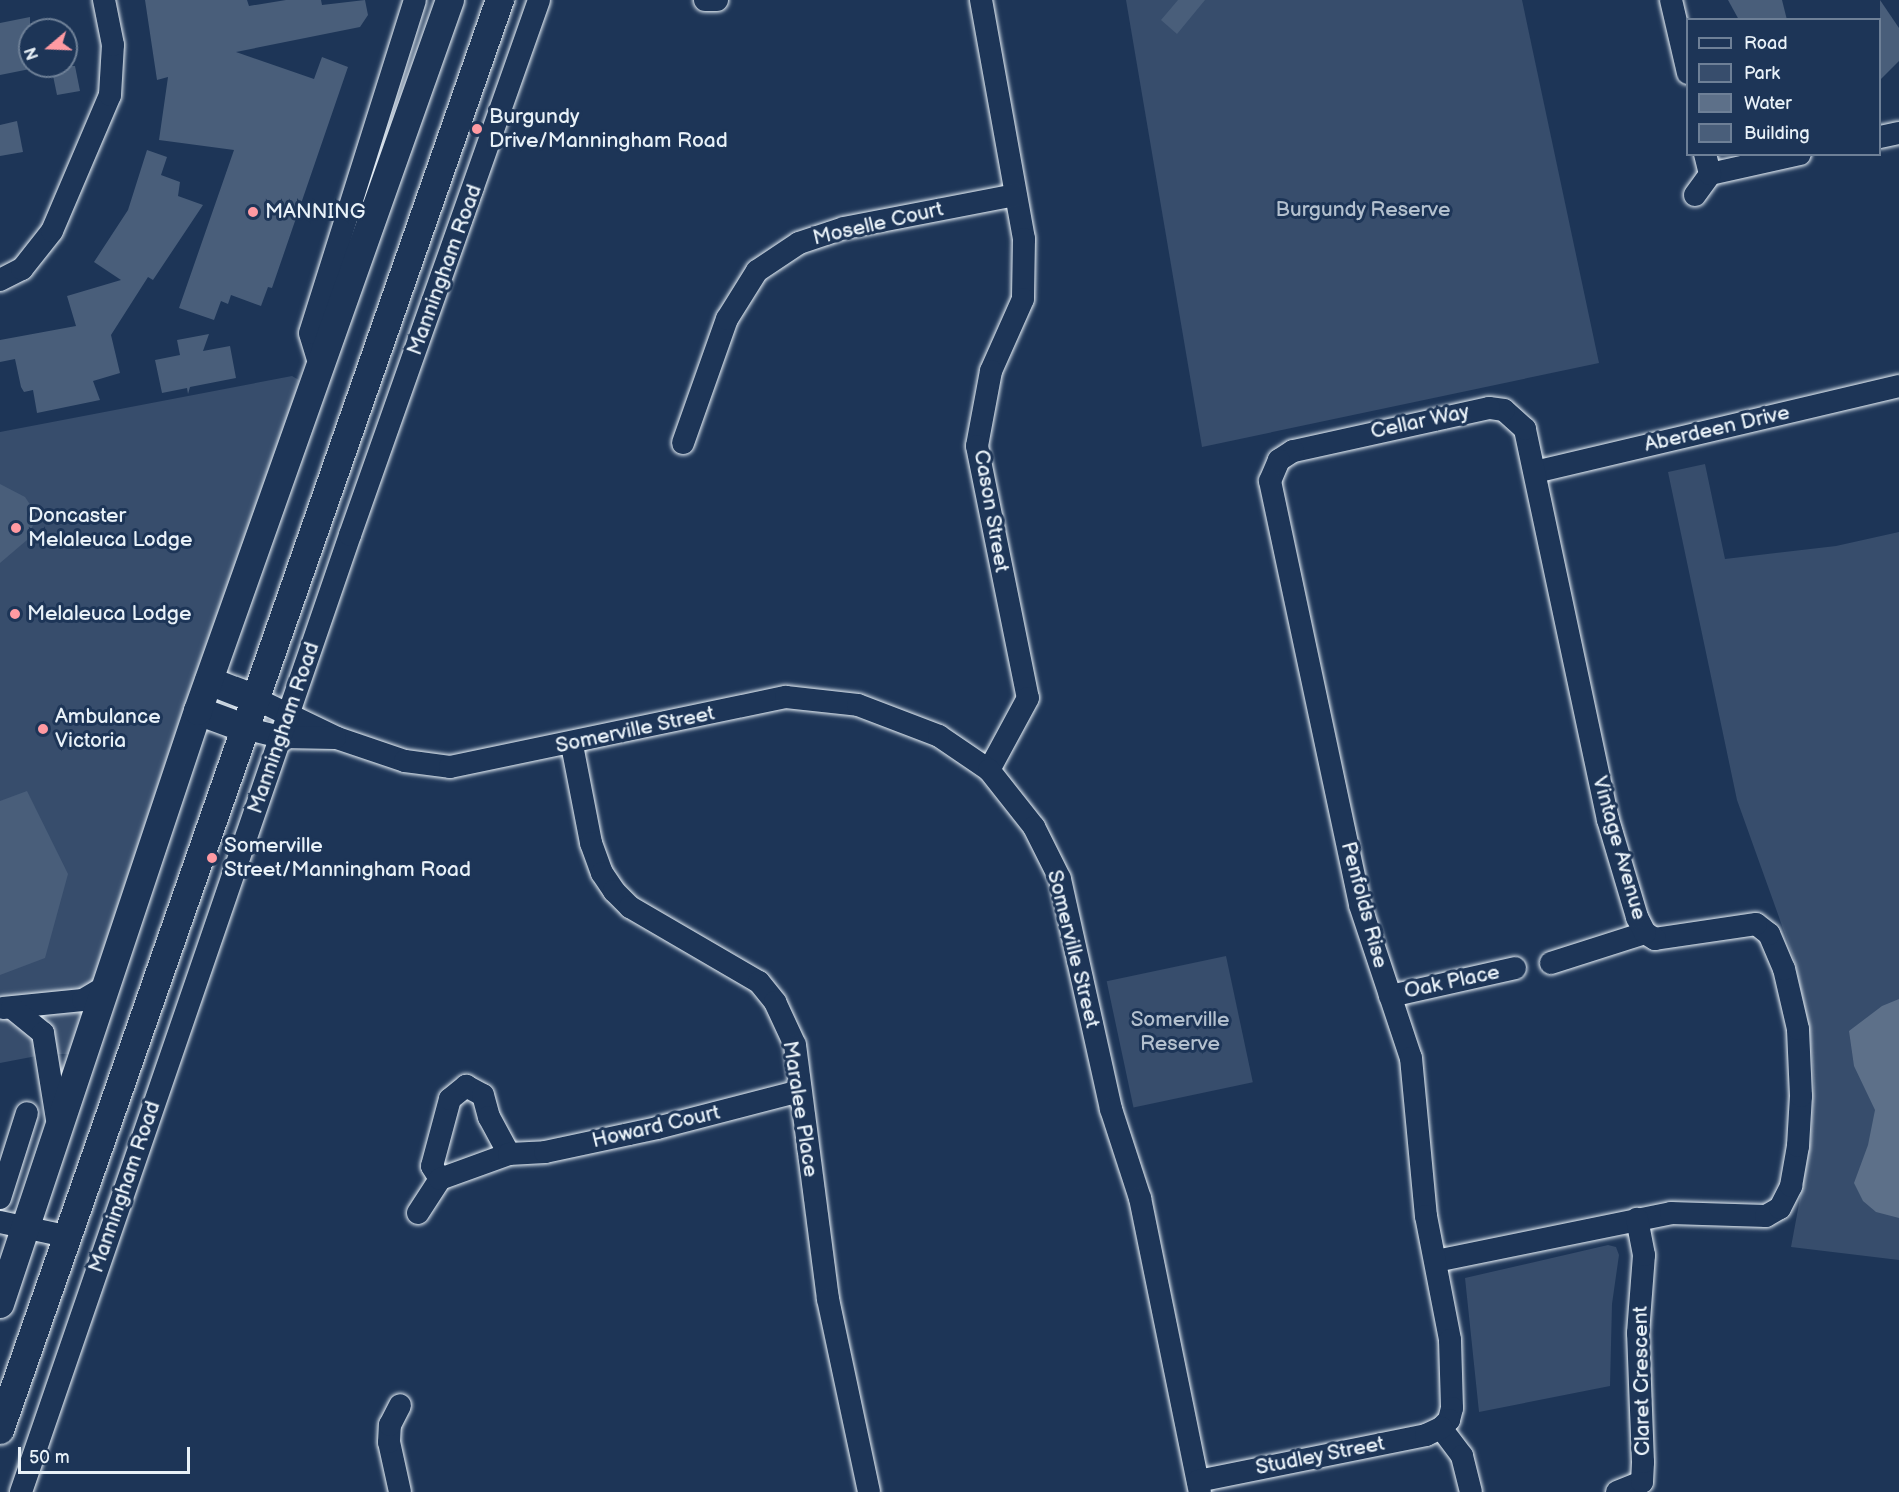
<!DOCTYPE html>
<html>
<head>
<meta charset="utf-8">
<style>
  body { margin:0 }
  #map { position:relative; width:1899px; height:1492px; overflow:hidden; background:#1d3557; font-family:"Balsamiq Sans",sans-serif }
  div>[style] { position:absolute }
  .green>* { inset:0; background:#374d6c; transform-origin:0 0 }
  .water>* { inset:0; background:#5d7089 }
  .building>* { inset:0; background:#495e7a }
  .roads { filter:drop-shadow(0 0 2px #e8f1f8) drop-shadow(0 0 2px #e8f1f8) }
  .minor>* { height:22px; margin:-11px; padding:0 11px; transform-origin:11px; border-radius:11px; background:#1d3557 }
  .major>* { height:28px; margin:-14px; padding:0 14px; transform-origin:14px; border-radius:14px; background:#1d3557 }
  .dots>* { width:16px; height:16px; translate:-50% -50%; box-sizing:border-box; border:3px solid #1d3557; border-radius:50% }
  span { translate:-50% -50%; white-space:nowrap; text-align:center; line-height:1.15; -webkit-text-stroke:6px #1d3557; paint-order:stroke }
  .poi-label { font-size:21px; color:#e8f1f8 }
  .left { translate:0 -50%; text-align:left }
  .park-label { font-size:21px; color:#b3c0ce }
  .street-label { font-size:21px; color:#e8f1f8 }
  .legend { position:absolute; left:1686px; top:18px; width:195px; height:138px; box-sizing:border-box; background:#1d3557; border:2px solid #6e8097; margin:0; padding:8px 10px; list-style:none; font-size:18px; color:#e8f1f8 }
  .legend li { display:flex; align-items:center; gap:12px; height:30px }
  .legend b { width:30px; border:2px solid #6e8097 }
  .north { position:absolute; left:18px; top:18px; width:60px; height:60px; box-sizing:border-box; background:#1d3557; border:2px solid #6e8097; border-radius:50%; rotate:251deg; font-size:16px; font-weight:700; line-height:24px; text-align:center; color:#e8f1f8 }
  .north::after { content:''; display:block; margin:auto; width:21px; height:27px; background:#ff9aa2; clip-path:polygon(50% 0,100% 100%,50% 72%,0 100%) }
  .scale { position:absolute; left:18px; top:1447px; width:172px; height:27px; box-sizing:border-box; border:3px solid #e8f1f8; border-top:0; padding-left:8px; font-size:18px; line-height:21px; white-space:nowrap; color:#e8f1f8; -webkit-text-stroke:4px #1d3557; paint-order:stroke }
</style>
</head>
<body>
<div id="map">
  <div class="green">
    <div style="clip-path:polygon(1126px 0,1522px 0,1599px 363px,1202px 447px)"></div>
    <div style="clip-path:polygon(292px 376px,313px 388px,83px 1054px,47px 1054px,0 1063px,0 432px)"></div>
    <div style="clip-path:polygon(1705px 464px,1725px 559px,1836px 546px,1899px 532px,1899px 1260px,1791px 1247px,1811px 1139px,1814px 1083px,1810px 1034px,1795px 962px,1737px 800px,1668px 472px)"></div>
    <div style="left:1226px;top:956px;width:129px;height:122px;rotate:78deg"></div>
    <div style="clip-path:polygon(1608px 1245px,1616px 1247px,1619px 1255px,1612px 1304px,1610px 1386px,1479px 1412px,1465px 1278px)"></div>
  </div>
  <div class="water">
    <div style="clip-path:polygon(1899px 999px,1899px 1218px,1876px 1212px,1863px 1201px,1854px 1183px,1868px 1145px,1875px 1110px,1854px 1066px,1849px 1031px,1882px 1006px)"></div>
  </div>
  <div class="building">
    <div style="clip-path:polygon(145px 0,247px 0,249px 6px,286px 0,321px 0,322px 5px,365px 0,368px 15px,360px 27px,236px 52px,314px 79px,322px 57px,348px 67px,272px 288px,268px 287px,261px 306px,231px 295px,228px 304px,221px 301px,214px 320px,179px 308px,234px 150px,159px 140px,168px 77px,157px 80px)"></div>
    <div style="clip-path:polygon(1178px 0,1205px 0,1177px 34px,1161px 20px)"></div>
    <div style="clip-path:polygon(1728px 0,1782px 0,1787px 20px,1739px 20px)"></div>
    <div style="clip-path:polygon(1880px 0,1899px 28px,1899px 61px,1880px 80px)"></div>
    <div style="clip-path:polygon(30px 17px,30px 69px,0 75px,0 23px)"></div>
    <div style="clip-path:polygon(51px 66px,75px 66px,80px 91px,57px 95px)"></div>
    <div style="clip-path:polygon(17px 121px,23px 152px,0 156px,0 125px)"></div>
    <div style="clip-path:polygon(147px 150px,167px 157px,161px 175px,180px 182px,178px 196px,203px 205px,153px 280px,148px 277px,111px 335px,120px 373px,93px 381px,100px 400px,37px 413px,33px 390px,24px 392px,21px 387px,15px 359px,0 362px,0 340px,76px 326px,67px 296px,121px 280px,94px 262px,128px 210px)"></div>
    <div style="clip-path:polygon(209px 334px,203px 351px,230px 346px,236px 378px,190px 387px,188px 394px,187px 388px,162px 393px,155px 360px,180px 355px,177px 340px)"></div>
    <div style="clip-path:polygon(0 484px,25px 497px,37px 515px,27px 540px,0 563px)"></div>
    <div style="clip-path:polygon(27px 791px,68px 874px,45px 958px,0 975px,0 801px)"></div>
  </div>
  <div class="roads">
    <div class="minor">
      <div style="left:705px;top:0;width:12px"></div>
      <div style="left:981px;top:0;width:243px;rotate:79.8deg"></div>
      <div style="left:1024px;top:239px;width:60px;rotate:91deg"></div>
      <div style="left:1023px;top:299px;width:79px;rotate:114deg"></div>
      <div style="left:991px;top:371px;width:76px;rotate:100.6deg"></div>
      <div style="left:977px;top:446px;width:257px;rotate:78.6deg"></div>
      <div style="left:1028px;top:698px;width:82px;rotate:118.4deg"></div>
      <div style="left:1671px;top:0;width:75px;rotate:76.9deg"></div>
      <div style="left:1880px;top:137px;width:19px;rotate:-12deg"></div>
      <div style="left:1710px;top:174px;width:92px;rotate:-12.5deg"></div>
      <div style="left:1695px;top:195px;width:26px;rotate:-54deg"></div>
      <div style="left:1710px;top:174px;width:21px;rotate:-104deg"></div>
      <div style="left:0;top:280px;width:25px;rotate:-27deg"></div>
      <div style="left:22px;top:269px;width:48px;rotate:-51.7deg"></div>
      <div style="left:52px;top:231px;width:148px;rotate:-66.9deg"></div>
      <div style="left:110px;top:95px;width:50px;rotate:-86.6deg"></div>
      <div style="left:113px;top:45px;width:46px;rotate:-101.3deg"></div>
      <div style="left:320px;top:366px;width:34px;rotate:-107deg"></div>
      <div style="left:310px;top:333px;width:349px;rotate:-72.5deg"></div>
      <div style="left:683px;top:443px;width:132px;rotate:-70.5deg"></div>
      <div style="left:727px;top:319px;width:57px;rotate:-58deg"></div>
      <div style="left:757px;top:271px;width:50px;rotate:-33.7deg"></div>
      <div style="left:799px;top:243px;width:47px;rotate:-18.4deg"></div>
      <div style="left:844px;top:228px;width:174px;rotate:-10.9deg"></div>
      <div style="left:1535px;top:472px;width:374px;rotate:-13.3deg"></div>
      <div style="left:256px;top:699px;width:90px;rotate:25.7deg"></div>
      <div style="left:337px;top:738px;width:72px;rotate:18.7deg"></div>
      <div style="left:405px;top:761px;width:45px;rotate:7.6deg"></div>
      <div style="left:450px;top:767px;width:343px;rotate:-11.8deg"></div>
      <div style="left:786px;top:697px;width:72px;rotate:6.3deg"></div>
      <div style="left:858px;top:705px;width:87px;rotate:20.9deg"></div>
      <div style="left:939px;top:736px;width:60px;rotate:34.2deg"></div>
      <div style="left:989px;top:770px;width:73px;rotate:51.7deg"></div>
      <div style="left:1034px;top:827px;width:58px;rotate:63.4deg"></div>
      <div style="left:1060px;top:879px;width:236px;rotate:77.5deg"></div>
      <div style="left:1111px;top:1109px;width:94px;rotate:72deg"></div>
      <div style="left:1140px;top:1198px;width:300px;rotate:78.5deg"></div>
      <div style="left:244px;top:728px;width:38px;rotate:14deg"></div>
      <div style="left:281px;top:737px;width:54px;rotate:1.1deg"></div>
      <div style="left:572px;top:745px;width:100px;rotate:79deg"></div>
      <div style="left:591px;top:843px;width:32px;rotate:70deg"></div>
      <div style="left:602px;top:873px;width:22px;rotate:56deg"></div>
      <div style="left:614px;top:891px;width:23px;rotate:45deg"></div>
      <div style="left:630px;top:907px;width:149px;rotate:30.2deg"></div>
      <div style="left:759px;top:982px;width:26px;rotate:51deg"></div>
      <div style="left:775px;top:1002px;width:47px;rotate:65.1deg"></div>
      <div style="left:795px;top:1045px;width:256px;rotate:82.6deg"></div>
      <div style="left:828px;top:1299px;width:197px;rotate:78deg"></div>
      <div style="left:1551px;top:963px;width:99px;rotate:-17.7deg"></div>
      <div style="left:1390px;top:996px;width:128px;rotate:-12.6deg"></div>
      <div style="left:3px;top:1008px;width:80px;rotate:-5.7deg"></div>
      <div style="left:83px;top:1000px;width:26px;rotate:-31deg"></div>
      <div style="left:12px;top:1008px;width:40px;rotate:39deg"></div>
      <div style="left:43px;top:1033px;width:94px;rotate:80.8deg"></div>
      <div style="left:440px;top:1179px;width:15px;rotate:-122deg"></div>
      <div style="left:432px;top:1166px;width:69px;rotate:-75deg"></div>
      <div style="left:450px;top:1099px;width:21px;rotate:-39deg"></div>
      <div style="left:466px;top:1086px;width:19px;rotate:28deg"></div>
      <div style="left:483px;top:1095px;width:23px;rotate:75deg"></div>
      <div style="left:489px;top:1117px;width:42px;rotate:61.6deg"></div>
      <div style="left:0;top:1198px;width:89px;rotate:-72.4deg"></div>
      <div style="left:418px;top:1213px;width:40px;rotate:-57.1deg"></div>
      <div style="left:440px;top:1179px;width:73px;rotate:-19.9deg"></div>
      <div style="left:509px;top:1154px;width:36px;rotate:-3deg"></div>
      <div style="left:545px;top:1152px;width:115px;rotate:-12.1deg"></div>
      <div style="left:657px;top:1128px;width:148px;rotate:-14.5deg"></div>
      <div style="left:0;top:1222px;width:67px;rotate:12deg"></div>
      <div style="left:1436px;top:1261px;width:240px;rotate:-11.5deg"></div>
      <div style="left:1671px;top:1213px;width:95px;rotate:1.8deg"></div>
      <div style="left:1766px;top:1216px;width:16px;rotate:-30deg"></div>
      <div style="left:1780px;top:1208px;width:25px;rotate:-63deg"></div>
      <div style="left:1791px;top:1186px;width:41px;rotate:-80.1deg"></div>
      <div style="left:1798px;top:1146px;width:50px;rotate:-86.6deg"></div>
      <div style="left:1801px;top:1096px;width:67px;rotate:-92.6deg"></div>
      <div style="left:1798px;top:1029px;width:62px;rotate:-103.1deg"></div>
      <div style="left:1784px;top:969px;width:38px;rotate:-113deg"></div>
      <div style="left:1769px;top:934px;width:16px;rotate:-142deg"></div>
      <div style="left:1756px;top:924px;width:102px;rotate:171.6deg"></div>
      <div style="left:1655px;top:939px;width:12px;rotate:-149deg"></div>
      <div style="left:1645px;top:933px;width:18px;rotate:-117deg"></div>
      <div style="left:1637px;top:917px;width:101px;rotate:-106.6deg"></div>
      <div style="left:1608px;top:820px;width:400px;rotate:-102deg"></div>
      <div style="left:1525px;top:429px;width:28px;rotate:-138deg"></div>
      <div style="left:1504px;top:410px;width:15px;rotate:-172deg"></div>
      <div style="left:1489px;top:408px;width:201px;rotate:167.6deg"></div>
      <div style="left:1293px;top:451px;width:17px;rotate:147deg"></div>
      <div style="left:1279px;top:460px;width:23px;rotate:113deg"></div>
      <div style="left:1270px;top:481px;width:433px;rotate:78deg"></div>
      <div style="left:1360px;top:905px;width:161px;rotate:71.6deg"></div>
      <div style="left:1411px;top:1058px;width:159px;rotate:84.6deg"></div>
      <div style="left:1426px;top:1216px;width:126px;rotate:79deg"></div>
      <div style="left:1450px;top:1340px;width:68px;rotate:88.3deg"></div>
      <div style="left:1452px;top:1408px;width:12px;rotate:104deg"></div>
      <div style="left:1449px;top:1420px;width:11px;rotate:135deg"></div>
      <div style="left:1441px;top:1428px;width:35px;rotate:53deg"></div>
      <div style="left:1462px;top:1456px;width:37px;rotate:76deg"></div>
      <div style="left:1198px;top:1481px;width:233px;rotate:-11.4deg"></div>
      <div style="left:1426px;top:1435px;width:17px;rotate:-25deg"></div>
      <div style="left:21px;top:1492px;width:1012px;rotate:-71.03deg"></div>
      <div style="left:350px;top:535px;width:567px;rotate:-70.54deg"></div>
      <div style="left:400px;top:1492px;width:51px;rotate:-102.4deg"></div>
      <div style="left:389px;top:1442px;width:17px;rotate:-87deg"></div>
      <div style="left:390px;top:1425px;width:22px;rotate:-63deg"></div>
      <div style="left:1617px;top:1492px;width:27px;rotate:-22deg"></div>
      <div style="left:1642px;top:1482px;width:20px;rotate:-87deg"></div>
      <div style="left:1643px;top:1462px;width:129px;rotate:-92.2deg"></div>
      <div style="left:1638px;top:1333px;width:78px;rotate:-85.6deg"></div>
      <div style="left:1644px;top:1255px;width:37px;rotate:-101deg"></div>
    </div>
    <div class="major">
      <div style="left:209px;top:681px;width:50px;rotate:21deg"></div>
      <div style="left:198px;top:711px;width:49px;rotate:20.3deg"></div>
      <div style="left:0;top:1304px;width:625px;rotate:-71.54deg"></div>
      <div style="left:198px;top:711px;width:754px;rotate:-70.48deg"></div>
      <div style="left:0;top:1430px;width:1515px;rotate:-70.73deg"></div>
    </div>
  </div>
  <div class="dots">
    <div style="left:477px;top:129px;background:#ff9aa2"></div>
    <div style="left:253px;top:212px;background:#ff9aa2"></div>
    <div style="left:16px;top:528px;background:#ff9aa2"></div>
    <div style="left:15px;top:614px;background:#ff9aa2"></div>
    <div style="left:43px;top:729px;background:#ff9aa2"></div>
    <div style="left:212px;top:858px;background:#ff9aa2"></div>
  </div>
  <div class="poi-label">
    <span class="left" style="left:489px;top:129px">Burgundy<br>Drive/Manningham Road</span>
    <span class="left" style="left:265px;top:212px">MANNING</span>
    <span class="left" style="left:28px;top:528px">Doncaster<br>Melaleuca Lodge</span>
    <span class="left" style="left:27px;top:614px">Melaleuca Lodge</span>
    <span class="left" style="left:55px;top:729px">Ambulance<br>Victoria</span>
    <span class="left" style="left:224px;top:858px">Somerville<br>Street/Manningham Road</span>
  </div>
  <div class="park-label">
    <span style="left:1363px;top:210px">Burgundy Reserve</span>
    <span style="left:1180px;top:1032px">Somerville<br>Reserve</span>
  </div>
  <div class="street-label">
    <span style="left:878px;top:224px;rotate:-13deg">Moselle Court</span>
    <span style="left:445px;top:270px;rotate:-70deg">Manningham Road</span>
    <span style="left:1420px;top:422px;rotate:-12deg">Cellar Way</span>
    <span style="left:1717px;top:429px;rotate:-13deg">Aberdeen Drive</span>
    <span style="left:991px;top:511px;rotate:80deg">Cason Street</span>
    <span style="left:284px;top:728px;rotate:-71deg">Manningham Road</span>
    <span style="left:635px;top:730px;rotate:-12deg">Somerville Street</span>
    <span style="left:1619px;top:848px;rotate:74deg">Vintage Avenue</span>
    <span style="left:1364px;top:905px;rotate:75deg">Penfolds Rise</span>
    <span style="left:1073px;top:949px;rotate:76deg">Somerville Street</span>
    <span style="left:1452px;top:982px;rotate:-12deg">Oak Place</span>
    <span style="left:800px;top:1109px;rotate:81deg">Maralee Place</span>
    <span style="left:656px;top:1127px;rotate:-13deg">Howard Court</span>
    <span style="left:125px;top:1187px;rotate:-71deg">Manningham Road</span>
    <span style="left:1642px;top:1381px;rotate:-91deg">Claret Crescent</span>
    <span style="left:1320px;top:1456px;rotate:-11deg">Studley Street</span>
  </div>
  <ul class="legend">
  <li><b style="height:8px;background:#1d3557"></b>Road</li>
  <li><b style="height:16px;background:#374d6c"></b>Park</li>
  <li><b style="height:16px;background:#5d7089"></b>Water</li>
  <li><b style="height:16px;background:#495e7a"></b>Building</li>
  </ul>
  <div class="north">N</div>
  <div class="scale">50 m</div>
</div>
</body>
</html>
